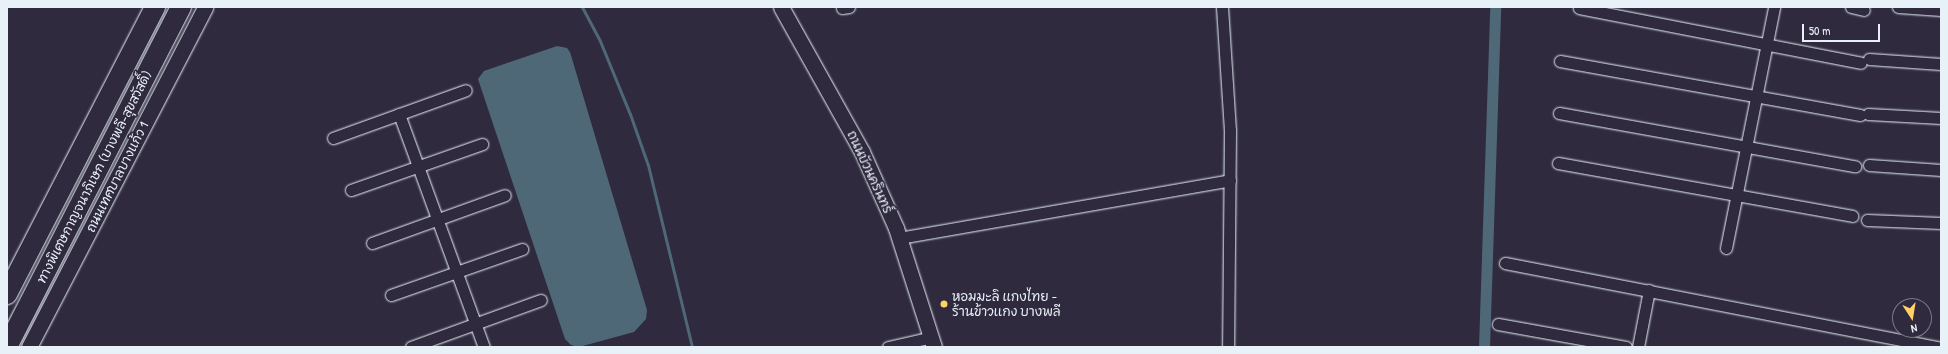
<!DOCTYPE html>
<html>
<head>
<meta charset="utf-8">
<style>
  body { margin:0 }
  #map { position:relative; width:1948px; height:354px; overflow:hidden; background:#2f2a3d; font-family:"Patrick Hand","Playpen Sans Thai",sans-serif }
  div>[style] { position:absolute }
  .water>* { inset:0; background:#4f6877 }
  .stream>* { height:3px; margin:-1.5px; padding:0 1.5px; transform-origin:1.5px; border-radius:1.5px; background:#4f6877 }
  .canal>* { height:11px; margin:-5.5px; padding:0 5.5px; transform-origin:5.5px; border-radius:5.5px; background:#4f6877 }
  .roads { filter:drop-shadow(0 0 1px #e8f1f8) drop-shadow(0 0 1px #e8f1f8) }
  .street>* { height:11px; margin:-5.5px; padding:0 5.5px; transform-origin:5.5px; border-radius:5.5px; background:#2f2a3d }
  .secondary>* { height:15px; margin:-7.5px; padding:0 7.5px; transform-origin:7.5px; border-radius:7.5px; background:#2f2a3d }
  .highway>* { height:20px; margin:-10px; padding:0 10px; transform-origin:10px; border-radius:10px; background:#2f2a3d }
  .dots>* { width:11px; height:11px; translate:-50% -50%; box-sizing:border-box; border:2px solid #2f2a3d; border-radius:50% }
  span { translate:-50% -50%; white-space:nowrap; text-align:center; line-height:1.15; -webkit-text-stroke:3.5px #2f2a3d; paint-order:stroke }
  .street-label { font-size:13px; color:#e8f1f8 }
  .poi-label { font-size:13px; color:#e8f1f8 }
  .left { translate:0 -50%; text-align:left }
  .frame { position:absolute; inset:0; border:8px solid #e8f1f8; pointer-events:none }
  .north { position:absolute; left:1892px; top:298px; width:40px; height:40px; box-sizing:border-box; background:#2f2a3d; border:1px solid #797a88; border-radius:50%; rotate:168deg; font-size:11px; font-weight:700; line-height:16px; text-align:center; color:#e8f1f8 }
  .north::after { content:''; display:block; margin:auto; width:14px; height:18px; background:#ffd166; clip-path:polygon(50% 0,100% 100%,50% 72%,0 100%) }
  .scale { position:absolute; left:1802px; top:24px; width:78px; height:18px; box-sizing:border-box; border:2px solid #e8f1f8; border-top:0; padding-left:5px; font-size:12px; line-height:14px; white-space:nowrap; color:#e8f1f8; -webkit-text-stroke:3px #2f2a3d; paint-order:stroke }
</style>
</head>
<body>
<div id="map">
  <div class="water">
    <div style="clip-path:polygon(557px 46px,567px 48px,570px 52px,647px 310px,646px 319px,634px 332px,579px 347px,571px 345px,565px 339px,478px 79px,484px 71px)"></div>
  </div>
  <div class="stream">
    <div style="left:582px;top:7px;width:38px;rotate:62deg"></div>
    <div style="left:600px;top:41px;width:79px;rotate:67.7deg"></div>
    <div style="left:630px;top:114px;width:54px;rotate:70.6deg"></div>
    <div style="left:648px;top:165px;width:187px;rotate:76.4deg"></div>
  </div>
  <div class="canal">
    <div style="left:1484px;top:347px;width:340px;rotate:-88.1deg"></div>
  </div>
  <div class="roads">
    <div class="street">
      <div style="left:1222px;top:7px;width:123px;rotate:86.3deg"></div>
      <div style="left:1230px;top:130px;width:217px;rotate:90.5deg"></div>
      <div style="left:1851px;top:7px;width:13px;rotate:13deg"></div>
      <div style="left:1898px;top:7px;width:43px;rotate:4deg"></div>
      <div style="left:842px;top:8px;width:7px;rotate:-8deg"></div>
      <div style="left:1579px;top:8px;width:287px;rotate:11deg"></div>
      <div style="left:1869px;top:59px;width:72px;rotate:4deg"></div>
      <div style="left:1560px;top:61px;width:305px;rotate:10.2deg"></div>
      <div style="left:1559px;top:113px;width:301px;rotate:10.2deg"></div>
      <div style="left:399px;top:114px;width:248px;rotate:70deg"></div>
      <div style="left:1868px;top:114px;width:73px;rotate:3.1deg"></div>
      <div style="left:333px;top:138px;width:141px;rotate:-19.8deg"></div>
      <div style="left:1558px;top:163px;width:299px;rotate:10.2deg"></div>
      <div style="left:1869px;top:165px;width:72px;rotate:4deg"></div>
      <div style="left:351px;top:190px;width:139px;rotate:-19.3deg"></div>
      <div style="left:1867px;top:220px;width:74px;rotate:2.3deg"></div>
      <div style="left:899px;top:238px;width:336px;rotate:-9.9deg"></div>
      <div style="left:372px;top:243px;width:141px;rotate:-19.8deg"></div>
      <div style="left:1726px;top:248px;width:246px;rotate:-78.7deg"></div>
      <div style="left:1505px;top:263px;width:442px;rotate:11deg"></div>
      <div style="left:391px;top:295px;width:139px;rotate:-19.3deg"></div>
      <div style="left:1498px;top:324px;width:130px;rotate:10.2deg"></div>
      <div style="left:411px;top:347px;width:138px;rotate:-19.9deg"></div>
      <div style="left:888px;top:347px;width:45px;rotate:-12.8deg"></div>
      <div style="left:1638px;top:347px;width:58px;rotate:-79.1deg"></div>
    </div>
    <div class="secondary">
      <div style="left:781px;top:7px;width:166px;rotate:60.8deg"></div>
      <div style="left:862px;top:152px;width:83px;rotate:65.9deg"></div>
      <div style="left:896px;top:228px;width:125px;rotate:72.3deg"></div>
      <div style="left:29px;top:347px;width:383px;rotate:-62.6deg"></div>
    </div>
    <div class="highway">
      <div style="left:7px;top:294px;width:323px;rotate:-62.7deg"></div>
      <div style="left:7px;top:347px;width:382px;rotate:-62.9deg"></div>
    </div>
  </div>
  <div class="dots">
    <div style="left:944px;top:304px;background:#ffd166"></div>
  </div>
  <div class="street-label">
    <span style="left:870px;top:172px;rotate:65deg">ถนนบัวนครินทร์</span>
    <span style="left:94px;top:177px;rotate:-63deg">ทางพิเศษกาญจนาภิเษก (บางพลี-สุขสวัสดิ์)</span>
    <span style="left:117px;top:177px;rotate:-63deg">ถนนเทศบาลบางแก้ว 1</span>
  </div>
  <div class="poi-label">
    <span class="left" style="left:952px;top:304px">หอมมะลิ เเกงไทย -<br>ร้านข้าวแกง บางพลี</span>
  </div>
  <div class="frame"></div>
  <div class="north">N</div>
  <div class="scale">50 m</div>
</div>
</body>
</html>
